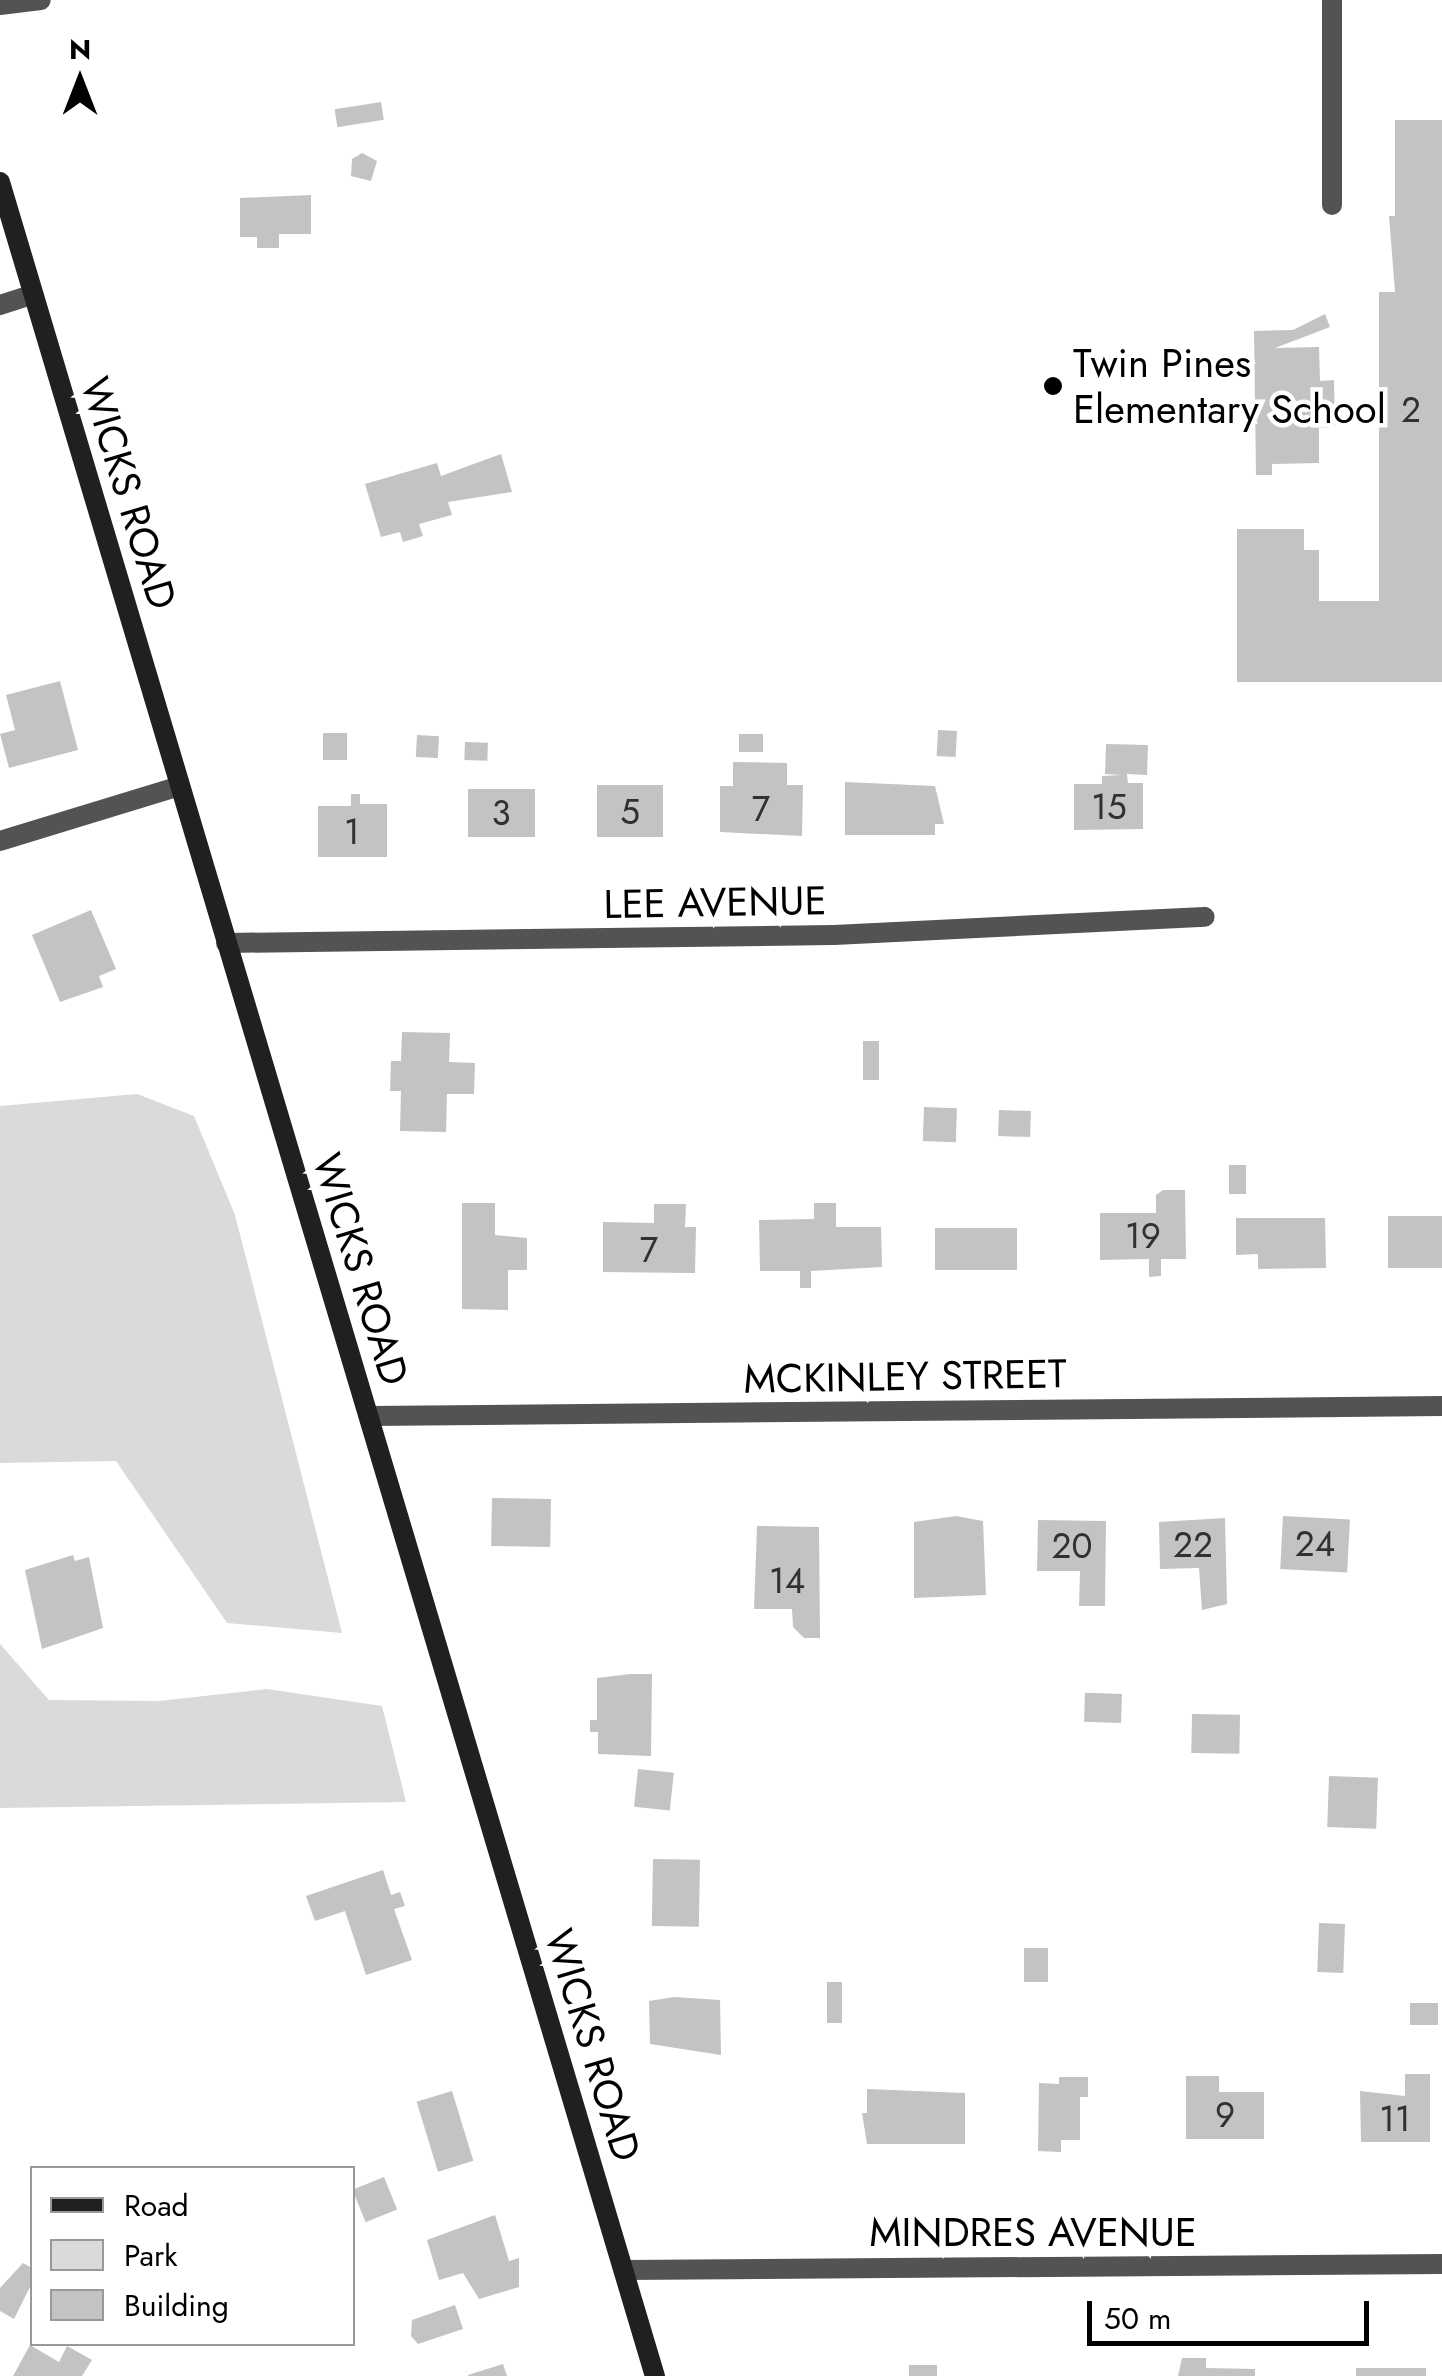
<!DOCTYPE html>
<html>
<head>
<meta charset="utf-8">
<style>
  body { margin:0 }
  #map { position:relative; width:1442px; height:2376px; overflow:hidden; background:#fff; font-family:Jost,sans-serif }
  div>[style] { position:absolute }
  .green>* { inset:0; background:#dadada }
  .building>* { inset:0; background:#c3c3c3; transform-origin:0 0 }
  .lane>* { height:20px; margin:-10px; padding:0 10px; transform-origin:10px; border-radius:10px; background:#535353 }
  .street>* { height:20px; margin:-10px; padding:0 10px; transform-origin:10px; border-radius:10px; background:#535353 }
  .secondary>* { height:20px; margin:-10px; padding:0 10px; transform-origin:10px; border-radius:10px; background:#202020 }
  .dots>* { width:28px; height:28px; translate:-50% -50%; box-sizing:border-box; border:5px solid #fff; border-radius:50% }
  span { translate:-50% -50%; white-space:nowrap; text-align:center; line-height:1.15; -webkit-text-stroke:9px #fff; paint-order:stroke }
  .number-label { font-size:35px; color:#313131 }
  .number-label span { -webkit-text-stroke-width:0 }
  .poi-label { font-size:40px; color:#000 }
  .left { translate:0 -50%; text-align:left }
  .street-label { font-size:40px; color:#000 }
  .legend { position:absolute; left:30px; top:2166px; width:325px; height:180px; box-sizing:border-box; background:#fff; border:2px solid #999; margin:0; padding:12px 18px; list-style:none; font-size:30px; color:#000 }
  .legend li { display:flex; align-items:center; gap:20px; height:50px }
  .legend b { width:50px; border:2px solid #999 }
  .north { position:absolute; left:30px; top:30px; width:100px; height:100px; -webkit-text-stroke:8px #fff; paint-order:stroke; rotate:0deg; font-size:28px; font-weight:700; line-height:40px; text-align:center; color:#000 }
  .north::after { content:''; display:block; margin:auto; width:35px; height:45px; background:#000; clip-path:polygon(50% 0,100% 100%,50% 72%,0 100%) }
  .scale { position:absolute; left:1087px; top:2301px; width:282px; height:45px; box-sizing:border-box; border:5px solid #000; border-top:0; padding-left:12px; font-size:30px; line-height:35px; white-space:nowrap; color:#000; -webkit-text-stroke:8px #fff; paint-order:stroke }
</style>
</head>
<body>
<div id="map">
  <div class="green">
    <div style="clip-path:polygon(137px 1094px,194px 1116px,235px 1215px,342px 1633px,227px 1623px,116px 1461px,0 1463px,0 1106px)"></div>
    <div style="clip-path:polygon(0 1644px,49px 1700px,159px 1701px,267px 1689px,382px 1706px,406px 1802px,0 1808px)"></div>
  </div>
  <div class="building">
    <div style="left:381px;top:102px;width:18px;height:47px;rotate:81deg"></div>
    <div style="clip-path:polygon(1395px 120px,1442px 120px,1442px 682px,1237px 682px,1237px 529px,1304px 529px,1304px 550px,1319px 550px,1319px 601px,1379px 601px,1379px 292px,1395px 292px,1389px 216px,1395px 216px)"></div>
    <div style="clip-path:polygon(362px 153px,377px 161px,371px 181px,351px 176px,352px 159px)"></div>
    <div style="clip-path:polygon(311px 195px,311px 234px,279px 234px,279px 248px,257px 248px,257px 237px,240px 237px,240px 198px)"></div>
    <div style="clip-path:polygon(1325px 314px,1330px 327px,1275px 348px,1319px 347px,1320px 381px,1334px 380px,1335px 427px,1319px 428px,1319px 463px,1272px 464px,1272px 475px,1256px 475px,1254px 331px,1293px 330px)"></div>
    <div style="clip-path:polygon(501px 454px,512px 492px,448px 502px,452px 515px,419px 524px,423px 536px,403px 542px,400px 532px,381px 537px,365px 484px,437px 463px,441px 476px)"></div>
    <div style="clip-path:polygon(60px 681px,78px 750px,9px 768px,0 734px,15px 730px,6px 695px)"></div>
    <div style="left:938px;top:730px;width:19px;height:26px;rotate:3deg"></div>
    <div style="left:323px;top:733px;width:24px;height:27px"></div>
    <div style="left:739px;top:734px;width:24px;height:18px"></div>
    <div style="left:417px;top:735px;width:22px;height:22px;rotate:3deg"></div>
    <div style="left:465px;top:742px;width:23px;height:18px;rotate:2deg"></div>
    <div style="clip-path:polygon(1106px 744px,1148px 745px,1147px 775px,1127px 774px,1128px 783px,1143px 783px,1143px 829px,1074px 830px,1074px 784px,1102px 784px,1102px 776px,1122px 775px,1105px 774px)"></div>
    <div style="clip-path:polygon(733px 762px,787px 763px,787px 785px,803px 785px,802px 836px,720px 832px,720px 786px,733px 786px)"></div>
    <div style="clip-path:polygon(845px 782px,935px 786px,944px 824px,935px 824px,935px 835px,845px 835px)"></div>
    <div style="left:663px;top:785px;width:52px;height:66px;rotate:90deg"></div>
    <div style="left:468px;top:789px;width:67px;height:48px"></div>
    <div style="clip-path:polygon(351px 794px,360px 794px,360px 804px,387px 804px,387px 857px,318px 857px,318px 806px,351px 806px)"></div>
    <div style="clip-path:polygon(91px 910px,116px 969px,99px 976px,103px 987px,60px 1002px,32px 935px)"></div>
    <div style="clip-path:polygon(402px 1032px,450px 1033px,449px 1062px,475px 1063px,474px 1094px,447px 1094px,446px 1132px,400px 1131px,401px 1091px,390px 1091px,391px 1061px,401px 1061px)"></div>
    <div style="left:863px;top:1041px;width:16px;height:39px"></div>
    <div style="left:924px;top:1107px;width:33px;height:34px;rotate:2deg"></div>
    <div style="left:999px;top:1110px;width:32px;height:26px;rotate:2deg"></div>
    <div style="left:1229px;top:1165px;width:17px;height:29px"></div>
    <div style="clip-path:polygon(1163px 1190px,1185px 1190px,1186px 1259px,1161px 1259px,1161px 1276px,1149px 1277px,1149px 1259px,1100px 1260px,1100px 1213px,1156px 1213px,1156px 1195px)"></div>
    <div style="clip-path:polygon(462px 1203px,495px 1203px,495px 1235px,527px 1238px,527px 1270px,508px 1270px,508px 1310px,462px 1309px)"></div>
    <div style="clip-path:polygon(814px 1203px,836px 1203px,836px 1227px,881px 1227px,882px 1267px,811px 1271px,811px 1288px,800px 1288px,800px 1271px,760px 1271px,759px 1220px,814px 1219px)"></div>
    <div style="clip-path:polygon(654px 1204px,686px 1204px,685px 1227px,696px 1227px,695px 1273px,603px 1272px,603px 1222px,654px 1223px)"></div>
    <div style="left:1388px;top:1216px;width:54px;height:52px"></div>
    <div style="clip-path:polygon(1236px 1218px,1325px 1218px,1326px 1268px,1258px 1269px,1258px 1254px,1236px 1255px)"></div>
    <div style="left:935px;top:1228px;width:82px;height:42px"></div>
    <div style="left:492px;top:1498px;width:59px;height:48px;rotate:1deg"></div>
    <div style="clip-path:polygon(956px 1516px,983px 1521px,986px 1595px,914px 1598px,914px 1522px)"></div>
    <div style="left:1283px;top:1516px;width:67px;height:53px;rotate:3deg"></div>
    <div style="clip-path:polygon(1225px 1518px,1227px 1604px,1202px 1610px,1199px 1568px,1160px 1569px,1159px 1522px)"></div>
    <div style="clip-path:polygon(1038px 1520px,1106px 1521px,1105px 1606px,1079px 1606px,1080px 1571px,1037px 1571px)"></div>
    <div style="clip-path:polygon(757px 1526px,819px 1527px,820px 1638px,804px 1638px,793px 1627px,792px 1609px,754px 1609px)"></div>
    <div style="clip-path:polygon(73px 1555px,75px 1561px,89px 1557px,103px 1628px,42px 1649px,25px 1570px)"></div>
    <div style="clip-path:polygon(630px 1674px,652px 1674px,651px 1756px,598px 1754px,598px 1732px,590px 1732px,590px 1720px,597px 1720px,597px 1678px)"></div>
    <div style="left:1122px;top:1694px;width:29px;height:37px;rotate:92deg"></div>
    <div style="left:1192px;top:1714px;width:48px;height:39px;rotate:1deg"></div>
    <div style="left:638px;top:1769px;width:36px;height:38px;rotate:6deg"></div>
    <div style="left:1329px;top:1776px;width:49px;height:51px;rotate:2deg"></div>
    <div style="left:653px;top:1859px;width:47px;height:67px;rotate:1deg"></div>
    <div style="clip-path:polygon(383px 1870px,391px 1895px,400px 1892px,405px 1906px,394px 1909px,412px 1960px,366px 1975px,345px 1911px,315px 1921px,306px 1896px)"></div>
    <div style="left:1319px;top:1923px;width:26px;height:49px;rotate:2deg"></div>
    <div style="left:1024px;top:1948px;width:24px;height:34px"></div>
    <div style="left:827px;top:1982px;width:15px;height:41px"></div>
    <div style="clip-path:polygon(674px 1997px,720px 2000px,721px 2055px,650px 2044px,649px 2001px)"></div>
    <div style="left:1410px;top:2003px;width:28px;height:22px"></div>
    <div style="clip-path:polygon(1405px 2074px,1430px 2074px,1430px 2142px,1361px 2142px,1360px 2091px,1405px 2096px)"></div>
    <div style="clip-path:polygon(1186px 2076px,1219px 2076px,1219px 2092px,1264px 2092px,1264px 2139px,1186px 2139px)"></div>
    <div style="clip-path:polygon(1059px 2077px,1088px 2077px,1088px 2097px,1080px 2097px,1080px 2140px,1061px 2140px,1061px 2152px,1038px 2151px,1039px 2083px,1059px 2084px)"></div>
    <div style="clip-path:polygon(867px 2089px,965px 2093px,965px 2144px,867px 2144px,862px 2113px,867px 2113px)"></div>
    <div style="left:452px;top:2091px;width:73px;height:37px;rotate:73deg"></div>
    <div style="left:384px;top:2177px;width:35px;height:34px;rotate:68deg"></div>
    <div style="clip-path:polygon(495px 2215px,509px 2261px,519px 2258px,519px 2287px,479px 2299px,463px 2273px,439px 2280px,427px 2240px)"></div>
    <div style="clip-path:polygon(23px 2263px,32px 2268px,32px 2283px,14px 2319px,0 2311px,0 2288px)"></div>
    <div style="clip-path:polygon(455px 2305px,463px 2329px,418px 2344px,411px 2336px,412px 2320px)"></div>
    <div style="clip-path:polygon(30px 2345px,59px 2362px,67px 2346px,92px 2360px,82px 2376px,13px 2376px)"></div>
    <div style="clip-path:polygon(1182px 2358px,1206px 2358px,1206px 2368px,1255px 2369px,1255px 2376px,1178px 2376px)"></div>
    <div style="clip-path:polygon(503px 2364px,507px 2376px,468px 2376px,468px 2375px)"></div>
    <div style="left:909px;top:2365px;width:28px;height:11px"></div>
    <div style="left:1426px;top:2368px;width:8px;height:70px;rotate:90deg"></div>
  </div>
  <div class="lane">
    <div style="left:1332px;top:0;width:205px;rotate:90deg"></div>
    <div style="left:0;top:5px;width:41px;rotate:-7deg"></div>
  </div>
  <div class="street">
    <div style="left:0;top:305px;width:35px;rotate:-18deg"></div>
    <div style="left:0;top:841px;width:188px;rotate:-17deg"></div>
    <div style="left:226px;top:943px;width:608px;rotate:-0.75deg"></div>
    <div style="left:834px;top:935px;width:371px;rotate:-2.8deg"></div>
    <div style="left:370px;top:1416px;width:1072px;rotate:-0.53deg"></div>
    <div style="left:624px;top:2270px;width:818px;rotate:-0.42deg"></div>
  </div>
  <div class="secondary">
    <div style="left:0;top:182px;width:2290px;rotate:73.38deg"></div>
  </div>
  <div class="dots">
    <div style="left:1053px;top:386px;background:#000"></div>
  </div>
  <div class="number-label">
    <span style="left:1411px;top:410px">2</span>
    <span style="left:1109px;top:807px">15</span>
    <span style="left:761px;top:809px">7</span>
    <span style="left:630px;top:812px">5</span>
    <span style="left:501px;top:813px">3</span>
    <span style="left:352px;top:832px">1</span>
    <span style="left:1143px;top:1236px">19</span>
    <span style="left:649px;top:1250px">7</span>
    <span style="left:1315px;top:1544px">24</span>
    <span style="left:1193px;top:1545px">22</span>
    <span style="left:1072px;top:1546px">20</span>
    <span style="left:787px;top:1581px">14</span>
    <span style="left:1225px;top:2115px">9</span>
    <span style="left:1395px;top:2119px">11</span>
  </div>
  <div class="poi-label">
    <span class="left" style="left:1073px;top:386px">Twin Pines<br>Elementary School</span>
  </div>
  <div class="street-label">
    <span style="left:129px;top:493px;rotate:73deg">WICKS ROAD</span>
    <span style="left:715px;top:902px;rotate:-1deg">LEE AVENUE</span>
    <span style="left:361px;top:1269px;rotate:73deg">WICKS ROAD</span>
    <span style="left:905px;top:1376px;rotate:-1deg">MCKINLEY STREET</span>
    <span style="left:593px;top:2045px;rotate:73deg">WICKS ROAD</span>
    <span style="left:1033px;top:2232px">MINDRES AVENUE</span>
  </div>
  <ul class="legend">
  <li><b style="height:12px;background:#202020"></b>Road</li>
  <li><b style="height:28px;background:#dadada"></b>Park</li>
  <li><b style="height:28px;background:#c3c3c3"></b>Building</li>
  </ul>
  <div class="north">N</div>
  <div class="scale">50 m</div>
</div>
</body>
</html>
